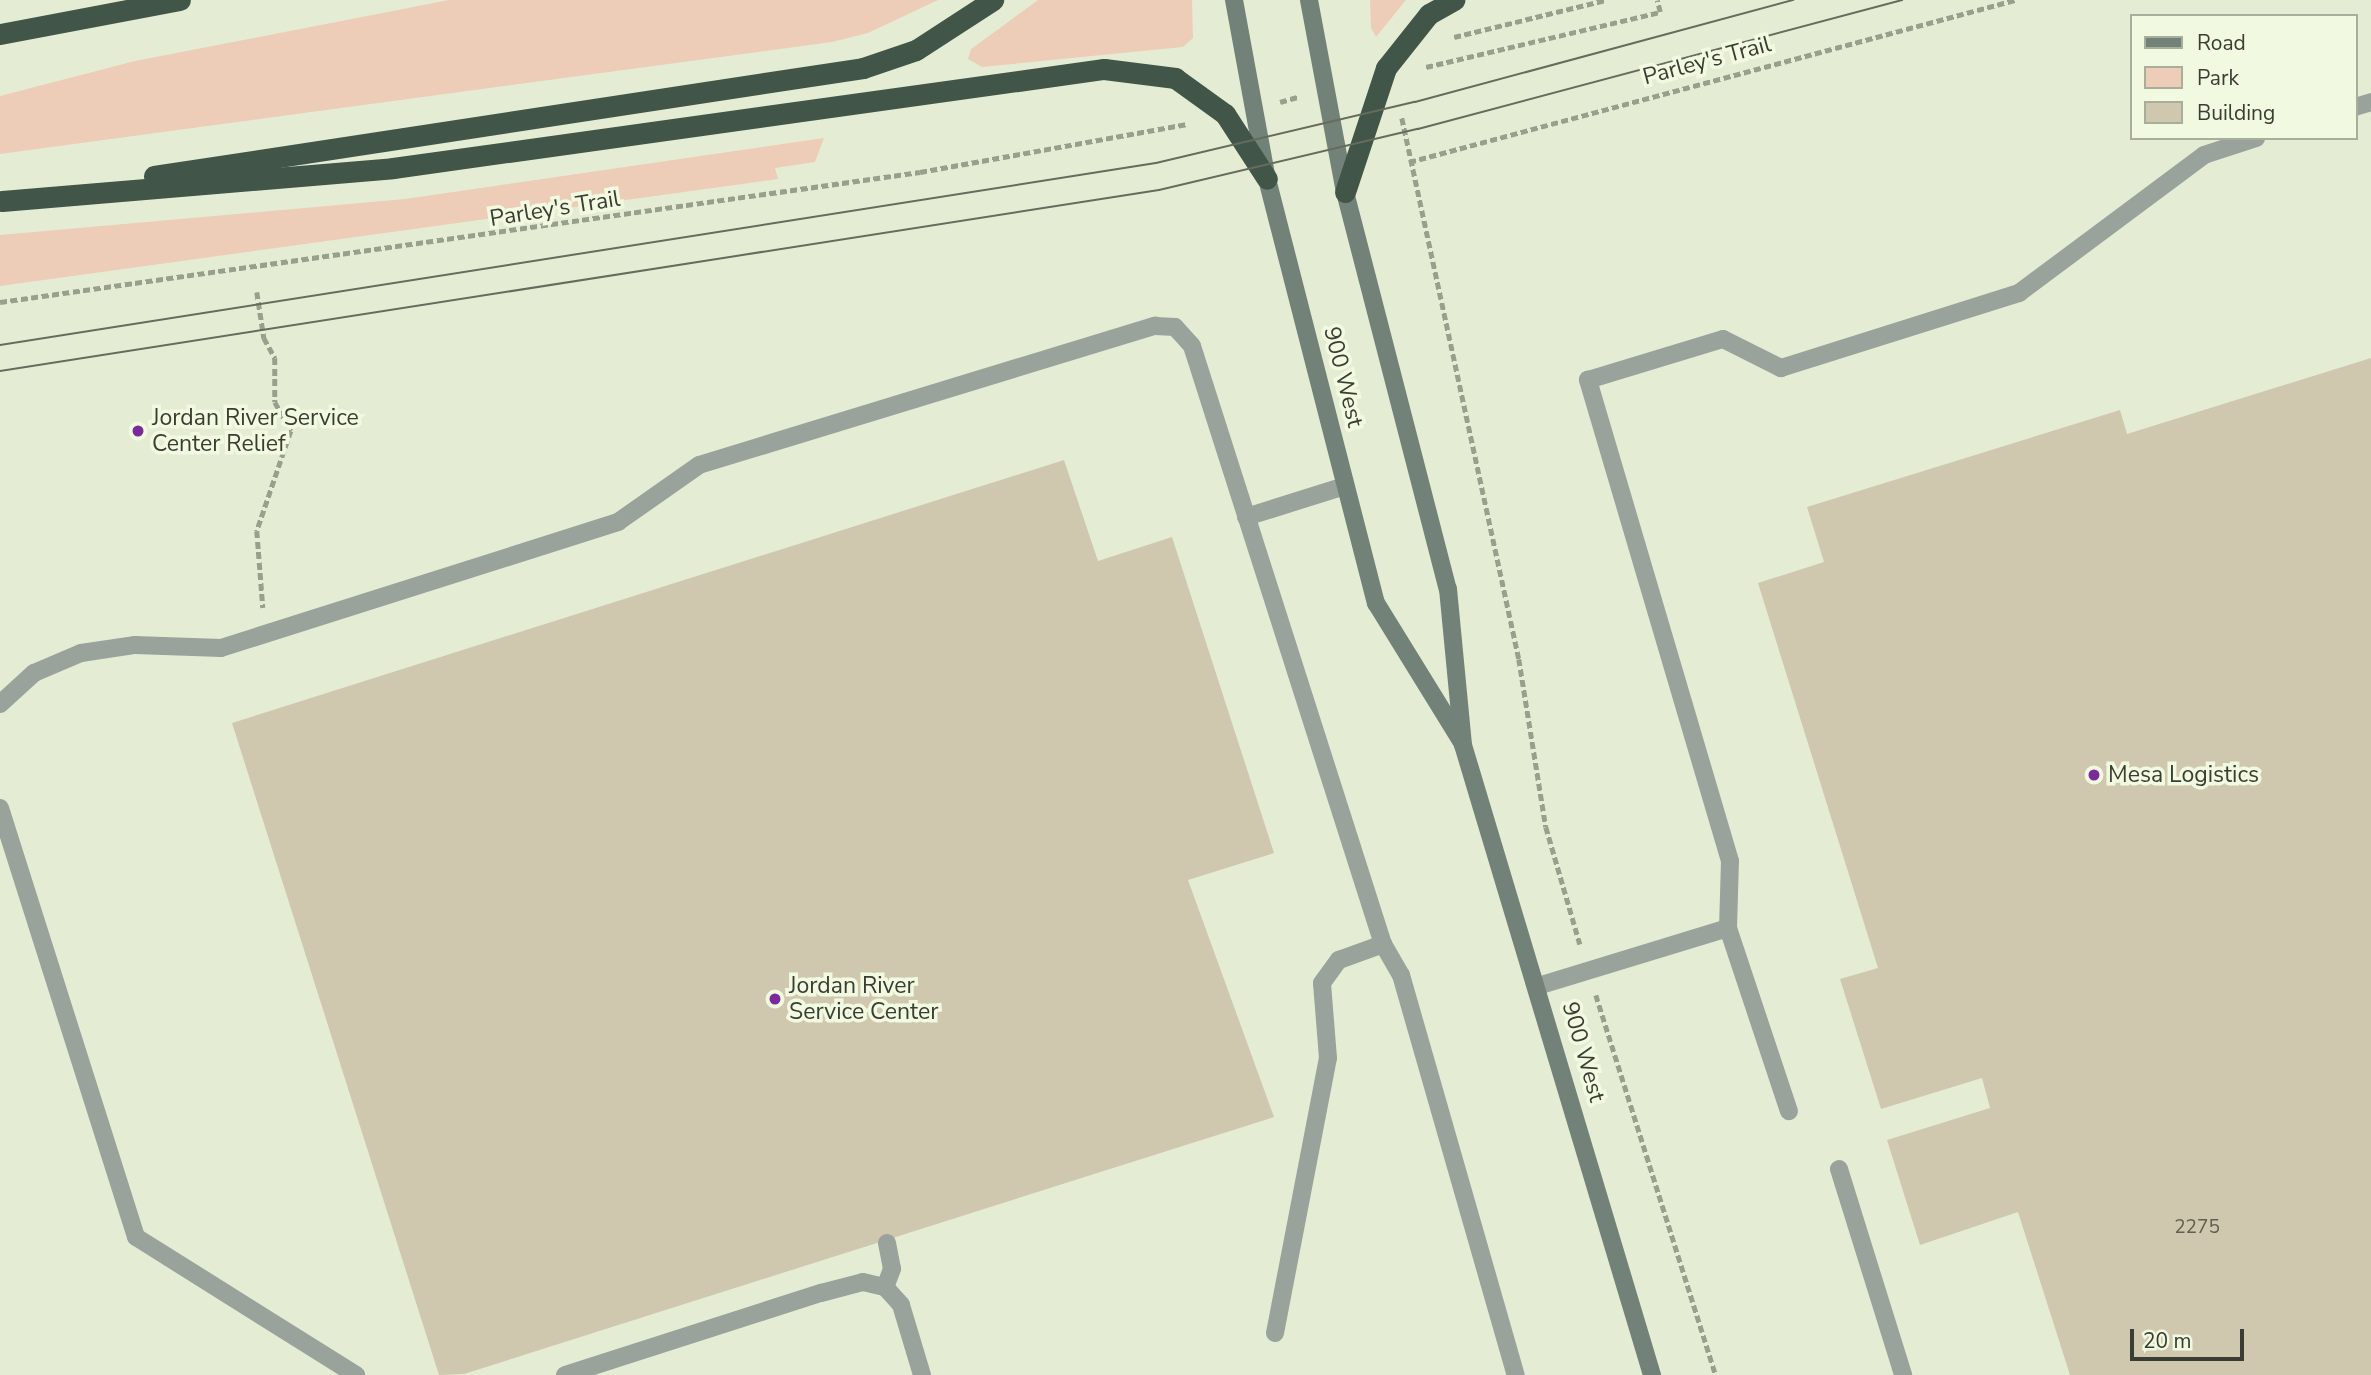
<!DOCTYPE html>
<html>
<head>
<meta charset="utf-8">
<style>
  body { margin:0 }
  #map { position:relative; width:2371px; height:1375px; overflow:hidden; background:#e4edd4; font-family:"Nunito Sans",sans-serif }
  div>[style] { position:absolute }
  .green>* { inset:0; background:#edcdb8 }
  .building>* { inset:0; background:#d0c7af }
  .path>* { height:4.5px; margin-top:-2.25px; transform-origin:0; background:repeating-linear-gradient(90deg,#999f8d 0 7px,transparent 0 10.5px) }
  .lane>* { height:18px; margin:-9px; padding:0 9px; transform-origin:9px; border-radius:9px; background:#99a39c }
  .secondary>* { height:18px; margin:-9px; padding:0 9px; transform-origin:9px; border-radius:9px; background:#738278 }
  .highway>* { height:21px; margin:-10.5px; padding:0 10.5px; transform-origin:10.5px; border-radius:10.5px; background:#415648 }
  .tram>* { height:2px; margin:-1px; padding:0 1px; transform-origin:1px; border-radius:1px; background:#666b5d }
  .dots>* { width:19px; height:19px; translate:-50% -50%; box-sizing:border-box; border:4px solid #f1fae1; border-radius:50% }
  span { translate:-50% -50%; white-space:nowrap; text-align:center; line-height:1.15; -webkit-text-stroke:7px #f1fae1; paint-order:stroke }
  .number-label { font-size:19px; color:#606052 }
  .number-label span { -webkit-text-stroke-width:0 }
  .street-label { font-size:23px; color:#3a3d33 }
  .poi-label { font-size:23px; color:#3a3d33 }
  .left { translate:0 -50%; text-align:left }
  .legend { position:absolute; left:2130px; top:14px; width:228px; height:126px; box-sizing:border-box; background:#f1fae1; border:2px solid #a8ae9b; margin:0; padding:9px 12px; list-style:none; font-size:21px; color:#3a3d33 }
  .legend li { display:flex; align-items:center; gap:14px; height:35px }
  .legend b { width:35px; border:2px solid #a8ae9b }
  .scale { position:absolute; left:2130px; top:1329px; width:114px; height:32px; box-sizing:border-box; border:4px solid #3a3d33; border-top:0; padding-left:9px; font-size:21px; line-height:24px; white-space:nowrap; color:#3a3d33; -webkit-text-stroke:5px #f1fae1; paint-order:stroke }
</style>
</head>
<body>
<div id="map">
  <div class="green">
    <div style="clip-path:polygon(449px 0,938px 0,868px 33px,832px 42px,0 154px,0 96px,135px 61px)"></div>
    <div style="clip-path:polygon(1038px 0,1192px 0,1193px 38px,1183px 47px,982px 67px,968px 59px,971px 49px)"></div>
    <div style="clip-path:polygon(1370px 0,1406px 0,1376px 37px,1371px 28px)"></div>
    <div style="clip-path:polygon(824px 138px,815px 162px,775px 168px,778px 179px,0 286px,0 235px,405px 199px)"></div>
  </div>
  <div class="building">
    <div style="clip-path:polygon(2371px 358px,2371px 1375px,2070px 1375px,2018px 1212px,1920px 1245px,1887px 1140px,1990px 1108px,1982px 1078px,1881px 1109px,1840px 979px,1878px 968px,1758px 583px,1824px 562px,1807px 507px,2120px 410px,2127px 434px)"></div>
    <div style="clip-path:polygon(1064px 460px,1098px 561px,1172px 537px,1274px 853px,1188px 880px,1274px 1117px,464px 1374px,439px 1375px,232px 723px)"></div>
  </div>
  <div class="path">
    <div style="left:1454px;top:37px;width:156px;rotate:-13.7deg"></div>
    <div style="left:1426px;top:67px;width:240px;rotate:-13.2deg"></div>
    <div style="left:1660px;top:12px;width:12px;rotate:-104deg"></div>
    <div style="left:1280px;top:102px;width:19px;rotate:-16deg"></div>
    <div style="left:1402px;top:118px;width:554px;rotate:77.8deg"></div>
    <div style="left:1519px;top:659px;width:170px;rotate:80.9deg"></div>
    <div style="left:1546px;top:827px;width:122px;rotate:73.8deg"></div>
    <div style="left:1409px;top:162px;width:627px;rotate:-14.97deg"></div>
    <div style="left:257px;top:292px;width:47px;rotate:81.3deg"></div>
    <div style="left:264px;top:338px;width:23px;rotate:61deg"></div>
    <div style="left:275px;top:358px;width:44px;rotate:90deg"></div>
    <div style="left:275px;top:402px;width:33px;rotate:61deg"></div>
    <div style="left:291px;top:431px;width:106px;rotate:108.8deg"></div>
    <div style="left:257px;top:531px;width:77px;rotate:85.5deg"></div>
    <div style="left:0;top:302px;width:929px;rotate:-8.04deg"></div>
    <div style="left:920px;top:172px;width:270px;rotate:-10.2deg"></div>
    <div style="left:1596px;top:995px;width:398px;rotate:72.5deg"></div>
  </div>
  <div class="lane">
    <div style="left:2355px;top:107px;width:17px;rotate:-17deg"></div>
    <div style="left:1246px;top:517px;width:104px;rotate:-17.4deg"></div>
    <div style="left:0;top:704px;width:46px;rotate:-42.4deg"></div>
    <div style="left:34px;top:673px;width:51px;rotate:-23.1deg"></div>
    <div style="left:81px;top:653px;width:55px;rotate:-8.4deg"></div>
    <div style="left:135px;top:645px;width:86px;rotate:2deg"></div>
    <div style="left:221px;top:648px;width:417px;rotate:-17.6deg"></div>
    <div style="left:618px;top:522px;width:99px;rotate:-35.1deg"></div>
    <div style="left:699px;top:465px;width:477px;rotate:-17deg"></div>
    <div style="left:1155px;top:326px;width:20px;rotate:3deg"></div>
    <div style="left:1175px;top:327px;width:25px;rotate:48deg"></div>
    <div style="left:1192px;top:346px;width:628px;rotate:72.29deg"></div>
    <div style="left:1383px;top:944px;width:36px;rotate:60deg"></div>
    <div style="left:1401px;top:975px;width:416px;rotate:74deg"></div>
    <div style="left:0;top:808px;width:450px;rotate:72.4deg"></div>
    <div style="left:136px;top:1237px;width:260px;rotate:32.1deg"></div>
    <div style="left:1728px;top:928px;width:193px;rotate:71.6deg"></div>
    <div style="left:1538px;top:986px;width:199px;rotate:-17deg"></div>
    <div style="left:1728px;top:928px;width:67px;rotate:-88.3deg"></div>
    <div style="left:1730px;top:861px;width:502px;rotate:-106.45deg"></div>
    <div style="left:1588px;top:380px;width:141px;rotate:-16.9deg"></div>
    <div style="left:1723px;top:339px;width:65px;rotate:26.6deg"></div>
    <div style="left:1781px;top:368px;width:250px;rotate:-17.5deg"></div>
    <div style="left:2019px;top:293px;width:231px;rotate:-36.7deg"></div>
    <div style="left:2204px;top:155px;width:55px;rotate:-18.1deg"></div>
    <div style="left:1839px;top:1169px;width:216px;rotate:72.7deg"></div>
    <div style="left:887px;top:1243px;width:26px;rotate:79deg"></div>
    <div style="left:892px;top:1269px;width:19px;rotate:111deg"></div>
    <div style="left:885px;top:1287px;width:24px;rotate:48deg"></div>
    <div style="left:901px;top:1305px;width:73px;rotate:73.3deg"></div>
    <div style="left:1275px;top:1333px;width:280px;rotate:-79.1deg"></div>
    <div style="left:1328px;top:1058px;width:75px;rotate:-94.6deg"></div>
    <div style="left:1322px;top:983px;width:29px;rotate:-54deg"></div>
    <div style="left:1339px;top:960px;width:47px;rotate:-20deg"></div>
    <div style="left:565px;top:1375px;width:269px;rotate:-17.8deg"></div>
    <div style="left:821px;top:1293px;width:43px;rotate:-14.7deg"></div>
    <div style="left:863px;top:1282px;width:23px;rotate:13deg"></div>
  </div>
  <div class="secondary">
    <div style="left:1234px;top:0;width:182px;rotate:79.6deg"></div>
    <div style="left:1267px;top:179px;width:438px;rotate:75.6deg"></div>
    <div style="left:1376px;top:603px;width:163px;rotate:58.3deg"></div>
    <div style="left:1309px;top:0;width:195px;rotate:79.4deg"></div>
    <div style="left:1345px;top:192px;width:410px;rotate:75.5deg"></div>
    <div style="left:1448px;top:589px;width:157px;rotate:84.5deg"></div>
    <div style="left:1463px;top:745px;width:658px;rotate:73.3deg"></div>
  </div>
  <div class="highway">
    <div style="left:0;top:34px;width:183px;rotate:-10.7deg"></div>
    <div style="left:154px;top:176px;width:717px;rotate:-8.66deg"></div>
    <div style="left:863px;top:68px;width:56px;rotate:-18.8deg"></div>
    <div style="left:916px;top:50px;width:92px;rotate:-33deg"></div>
    <div style="left:1345px;top:192px;width:131px;rotate:-71.7deg"></div>
    <div style="left:1386px;top:68px;width:69px;rotate:-51.5deg"></div>
    <div style="left:1429px;top:14px;width:29px;rotate:-29deg"></div>
    <div style="left:2px;top:201px;width:392px;rotate:-4.8deg"></div>
    <div style="left:393px;top:168px;width:718px;rotate:-7.93deg"></div>
    <div style="left:1104px;top:69px;width:72px;rotate:7.2deg"></div>
    <div style="left:1175px;top:78px;width:62px;rotate:35.8deg"></div>
    <div style="left:1225px;top:114px;width:77px;rotate:57.1deg"></div>
  </div>
  <div class="tram">
    <div style="left:0;top:345px;width:1170px;rotate:-8.95deg"></div>
    <div style="left:1156px;top:163px;width:266px;rotate:-13.3deg"></div>
    <div style="left:1415px;top:102px;width:392px;rotate:-15.1deg"></div>
    <div style="left:0;top:371px;width:1173px;rotate:-8.88deg"></div>
    <div style="left:1159px;top:190px;width:266px;rotate:-13.3deg"></div>
    <div style="left:1418px;top:129px;width:501px;rotate:-14.92deg"></div>
  </div>
  <div class="dots">
    <div style="left:138px;top:431px;background:#7b2a9a"></div>
    <div style="left:2094px;top:775px;background:#7b2a9a"></div>
    <div style="left:775px;top:999px;background:#7b2a9a"></div>
  </div>
  <div class="number-label">
    <span style="left:2197px;top:1228px">2275</span>
  </div>
  <div class="street-label">
    <span style="left:1707px;top:61px;rotate:-15deg">Parley's Trail</span>
    <span style="left:555px;top:209px;rotate:-9deg">Parley's Trail</span>
    <span style="left:1343px;top:377px;rotate:76deg">900 West</span>
    <span style="left:1583px;top:1052px;rotate:74deg">900 West</span>
  </div>
  <div class="poi-label">
    <span class="left" style="left:152px;top:431px">Jordan River Service<br>Center Relief</span>
    <span class="left" style="left:2108px;top:775px">Mesa Logistics</span>
    <span class="left" style="left:789px;top:999px">Jordan River<br>Service Center</span>
  </div>
  <ul class="legend">
  <li><b style="height:9px;background:#738278"></b>Road</li>
  <li><b style="height:19px;background:#edcdb8"></b>Park</li>
  <li><b style="height:19px;background:#d0c7af"></b>Building</li>
  </ul>
  <div class="scale">20 m</div>
</div>
</body>
</html>
